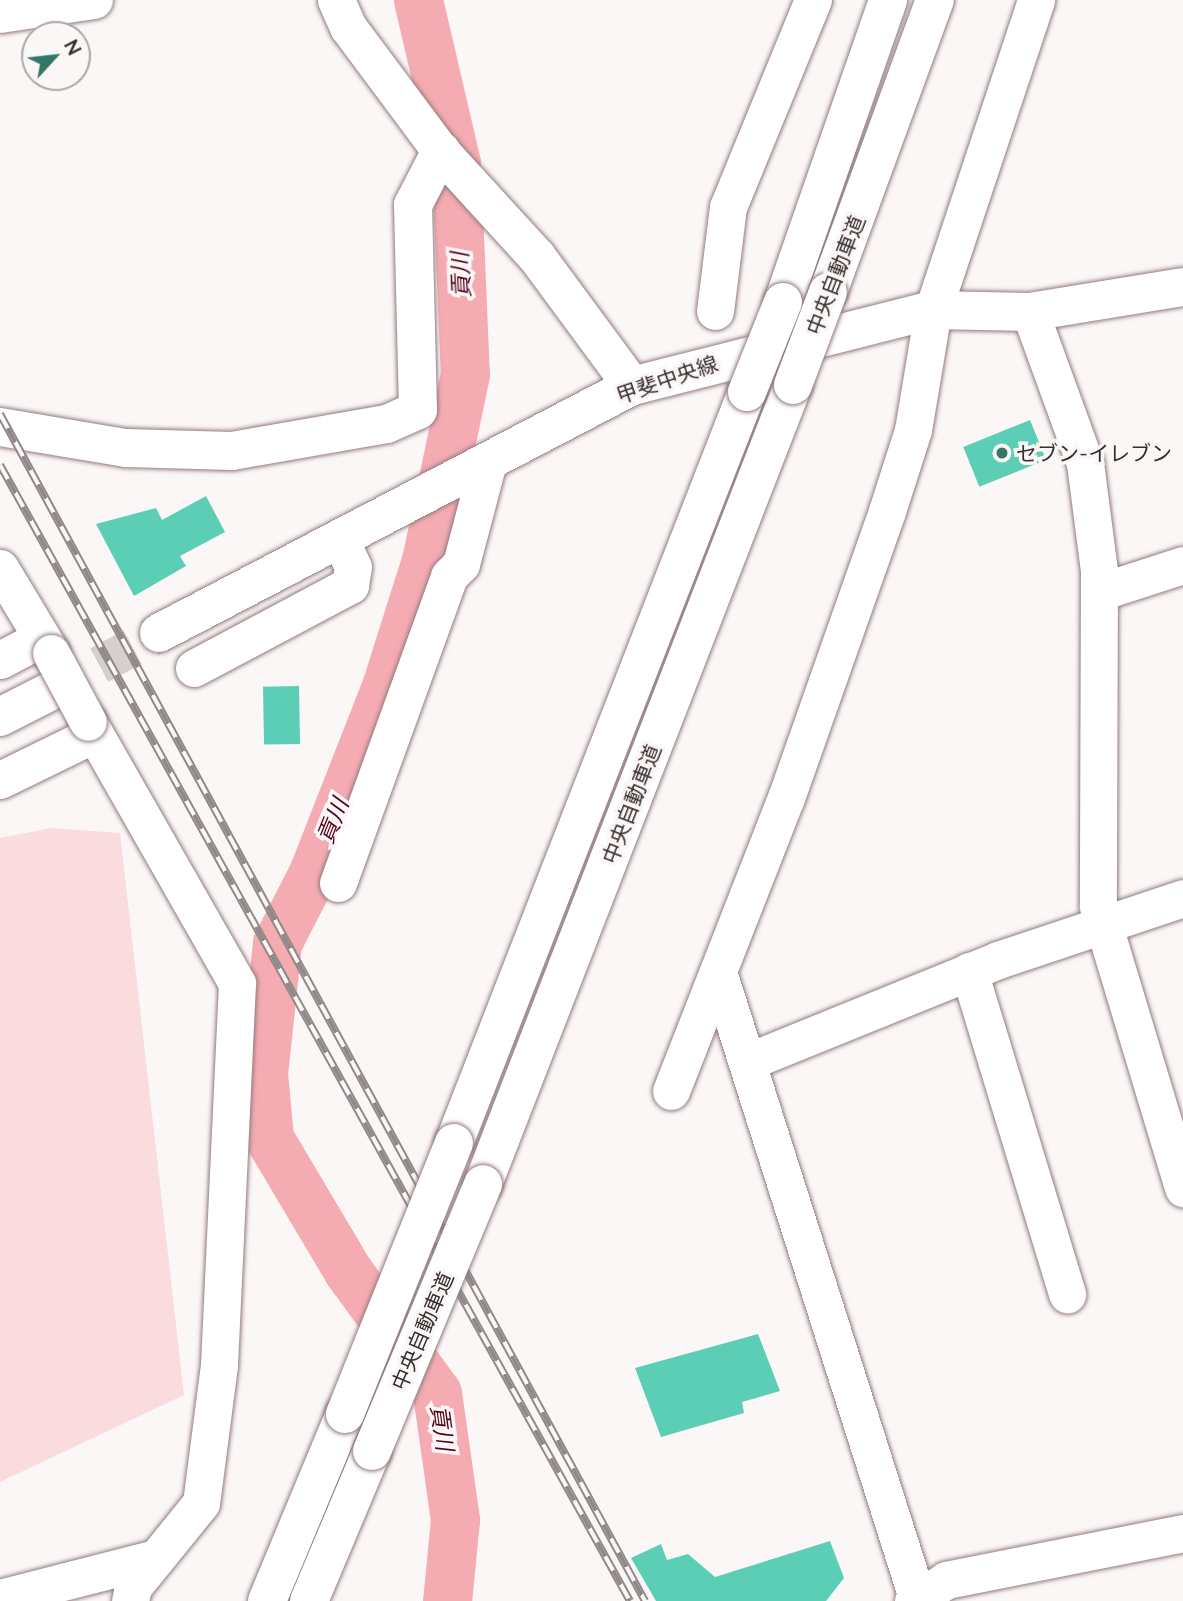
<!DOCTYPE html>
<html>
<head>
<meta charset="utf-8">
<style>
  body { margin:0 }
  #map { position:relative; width:1183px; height:1601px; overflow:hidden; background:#fcf7f7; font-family:Mulish,"Noto Sans JP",sans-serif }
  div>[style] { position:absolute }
  .green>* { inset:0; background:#fadcde }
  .river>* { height:49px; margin:-24.5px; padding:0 24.5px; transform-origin:24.5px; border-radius:24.5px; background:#f5abb2 }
  .building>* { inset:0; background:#5dceb6; transform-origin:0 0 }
  .major-tunnel>* { height:38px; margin-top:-19px; transform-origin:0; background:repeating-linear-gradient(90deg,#d5cfcf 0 38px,transparent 0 57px) }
  .roads { filter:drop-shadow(0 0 2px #917b7d) drop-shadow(0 0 2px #917b7d) }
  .minor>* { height:37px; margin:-18.5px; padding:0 18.5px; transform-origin:18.5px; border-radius:18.5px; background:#fff }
  .major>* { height:38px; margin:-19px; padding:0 19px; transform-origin:19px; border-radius:19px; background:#fff }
  .highway>* { height:38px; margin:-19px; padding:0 19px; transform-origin:19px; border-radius:19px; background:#fff }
  .rail>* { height:8px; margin-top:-4px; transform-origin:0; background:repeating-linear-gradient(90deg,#fcf7f7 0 16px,#908889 0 32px); box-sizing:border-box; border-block:2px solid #908889 }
  .bridges { filter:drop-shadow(0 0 2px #917b7d) drop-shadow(0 0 2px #917b7d) }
  .minor-bridge>* { height:37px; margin:-18.5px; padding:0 18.5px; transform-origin:18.5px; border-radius:18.5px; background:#fff }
  .highway-bridge>* { height:38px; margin:-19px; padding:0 19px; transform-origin:19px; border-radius:19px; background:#fff }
  .dots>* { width:19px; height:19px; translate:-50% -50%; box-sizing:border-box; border:4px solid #fcf7f7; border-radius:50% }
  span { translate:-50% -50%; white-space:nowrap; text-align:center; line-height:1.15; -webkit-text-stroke:7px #fcf7f7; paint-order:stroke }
  .street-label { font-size:21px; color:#372d2e }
  .poi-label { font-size:21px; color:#372d2e }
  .left { translate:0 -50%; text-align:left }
  .water-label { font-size:23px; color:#53011a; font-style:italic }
  .north { position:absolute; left:21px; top:21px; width:70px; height:70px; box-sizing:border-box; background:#fcf7f7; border:2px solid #ada6a7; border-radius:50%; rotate:63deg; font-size:19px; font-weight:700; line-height:28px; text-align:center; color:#372d2e }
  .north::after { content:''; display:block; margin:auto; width:24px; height:32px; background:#347769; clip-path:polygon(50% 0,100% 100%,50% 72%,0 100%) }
</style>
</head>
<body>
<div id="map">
  <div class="green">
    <div style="clip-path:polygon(51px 828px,120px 833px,184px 1395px,0 1482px,0 838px)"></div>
  </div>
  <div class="river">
    <div style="left:418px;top:0;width:167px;rotate:76.9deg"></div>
    <div style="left:456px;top:163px;width:211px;rotate:87.6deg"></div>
    <div style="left:465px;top:374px;width:190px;rotate:101.8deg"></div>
    <div style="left:426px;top:560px;width:130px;rotate:107.5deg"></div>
    <div style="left:387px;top:684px;width:203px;rotate:111.4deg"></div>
    <div style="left:313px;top:873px;width:79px;rotate:117.2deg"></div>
    <div style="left:277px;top:943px;width:131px;rotate:96.1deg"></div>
    <div style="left:263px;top:1073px;width:65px;rotate:84.7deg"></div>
    <div style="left:269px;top:1138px;width:155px;rotate:59.3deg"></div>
    <div style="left:348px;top:1271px;width:151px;rotate:53.9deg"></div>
    <div style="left:437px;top:1393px;width:128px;rotate:81.9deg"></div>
    <div style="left:455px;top:1520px;width:81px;rotate:95.6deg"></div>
  </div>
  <div class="building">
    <div style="left:1030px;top:420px;width:43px;height:72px;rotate:68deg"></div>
    <div style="clip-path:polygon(206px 496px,225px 532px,180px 556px,186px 566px,134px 596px,96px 524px,156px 508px,162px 520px)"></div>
    <div style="left:299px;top:686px;width:58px;height:36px;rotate:89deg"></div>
    <div style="clip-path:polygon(758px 1334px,780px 1391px,742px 1402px,744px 1413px,661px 1437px,635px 1368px)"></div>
    <div style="clip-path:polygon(830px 1541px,844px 1578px,826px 1601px,656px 1601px,631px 1558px,661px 1544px,667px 1560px,688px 1554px,715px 1577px)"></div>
  </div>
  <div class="major-tunnel">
    <div style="left:49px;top:692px;width:125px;rotate:-28.2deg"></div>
  </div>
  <div class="roads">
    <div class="minor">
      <div style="left:336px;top:0;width:30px;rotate:66deg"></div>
      <div style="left:348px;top:27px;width:157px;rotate:53.3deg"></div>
      <div style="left:0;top:14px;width:95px;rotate:-8.5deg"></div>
      <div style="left:715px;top:311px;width:105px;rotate:-82.9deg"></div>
      <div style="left:728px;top:207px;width:224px;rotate:-67.7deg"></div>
      <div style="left:1030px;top:312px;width:161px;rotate:70deg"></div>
      <div style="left:1085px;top:463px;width:109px;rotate:82.6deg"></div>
      <div style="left:1099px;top:571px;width:335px;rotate:90.2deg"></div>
      <div style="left:1098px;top:906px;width:295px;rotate:73.2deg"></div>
      <div style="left:0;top:568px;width:99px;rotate:59deg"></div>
      <div style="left:1100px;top:592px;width:87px;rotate:-18deg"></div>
      <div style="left:0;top:660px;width:47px;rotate:-27.6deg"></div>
      <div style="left:194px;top:668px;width:177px;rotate:-28deg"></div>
      <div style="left:350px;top:585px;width:18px;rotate:-81deg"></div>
      <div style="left:353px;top:567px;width:31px;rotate:-115deg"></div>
      <div style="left:88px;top:722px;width:301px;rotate:60.3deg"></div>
      <div style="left:237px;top:983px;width:382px;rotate:92.7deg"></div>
      <div style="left:219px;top:1365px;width:139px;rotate:97.4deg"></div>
      <div style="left:201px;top:1503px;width:108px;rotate:129deg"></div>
      <div style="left:133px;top:1587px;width:14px;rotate:102deg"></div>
      <div style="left:0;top:780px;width:105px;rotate:-26.1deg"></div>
      <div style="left:338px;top:883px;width:326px;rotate:-70.1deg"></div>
      <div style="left:449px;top:576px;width:17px;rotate:-45deg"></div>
      <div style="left:461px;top:564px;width:106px;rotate:-75.2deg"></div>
      <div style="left:969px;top:971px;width:338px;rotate:73.1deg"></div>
      <div style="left:719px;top:975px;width:657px;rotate:72.36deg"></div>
      <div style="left:747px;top:1062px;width:271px;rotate:-22.1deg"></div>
      <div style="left:998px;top:960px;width:195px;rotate:-18.5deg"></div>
      <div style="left:671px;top:1091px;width:315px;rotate:-68.6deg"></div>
      <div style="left:786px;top:798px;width:304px;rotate:-70.6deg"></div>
      <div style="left:887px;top:511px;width:85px;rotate:-72.2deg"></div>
      <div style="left:913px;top:430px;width:122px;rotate:-80.5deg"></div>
      <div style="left:933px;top:310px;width:327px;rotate:-71.6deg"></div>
      <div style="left:0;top:1598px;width:161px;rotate:-14.4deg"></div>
      <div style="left:913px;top:1601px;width:39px;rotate:-32deg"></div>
      <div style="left:946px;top:1580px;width:242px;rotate:-11.2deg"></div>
    </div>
    <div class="major">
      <div style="left:442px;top:153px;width:141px;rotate:47.6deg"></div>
      <div style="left:537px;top:257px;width:160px;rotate:53.6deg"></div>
      <div style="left:0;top:427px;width:128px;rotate:9.5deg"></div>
      <div style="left:126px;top:448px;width:106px;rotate:1.6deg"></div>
      <div style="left:232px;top:451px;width:157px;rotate:-9.9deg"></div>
      <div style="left:387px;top:424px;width:34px;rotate:-24deg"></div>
      <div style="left:418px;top:410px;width:205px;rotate:-91.4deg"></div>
      <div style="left:413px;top:205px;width:61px;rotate:-62.6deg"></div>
      <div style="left:159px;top:633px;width:534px;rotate:-27.57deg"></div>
      <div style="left:632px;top:386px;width:310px;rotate:-14.2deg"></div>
      <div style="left:933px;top:310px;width:97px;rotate:1.2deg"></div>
      <div style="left:1030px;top:312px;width:155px;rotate:-9.3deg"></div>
      <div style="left:0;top:717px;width:55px;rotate:-27deg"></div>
    </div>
    <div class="highway">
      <div style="left:828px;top:292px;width:311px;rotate:-69.9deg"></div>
      <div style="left:783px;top:302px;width:320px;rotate:-70.8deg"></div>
      <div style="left:454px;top:1143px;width:806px;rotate:-68.69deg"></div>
      <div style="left:483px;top:1184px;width:857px;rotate:-68.79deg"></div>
      <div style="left:267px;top:1601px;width:203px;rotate:-67.4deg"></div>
      <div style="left:309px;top:1601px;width:163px;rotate:-67.2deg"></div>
    </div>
  </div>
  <div class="rail">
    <div style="left:0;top:414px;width:1351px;rotate:61.48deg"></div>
    <div style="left:0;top:465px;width:1299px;rotate:60.99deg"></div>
  </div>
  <div class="bridges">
    <div class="minor-bridge">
      <div style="left:51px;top:653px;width:78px;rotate:61.8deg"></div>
    </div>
    <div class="highway-bridge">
      <div style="left:793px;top:385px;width:99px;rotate:-69.4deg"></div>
      <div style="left:747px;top:392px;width:97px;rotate:-68.2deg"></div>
      <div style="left:345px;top:1414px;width:292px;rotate:-68.1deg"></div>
      <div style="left:372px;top:1451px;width:289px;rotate:-67.4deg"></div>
    </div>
  </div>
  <div class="dots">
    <div style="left:1002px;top:453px;background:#347769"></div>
  </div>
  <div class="street-label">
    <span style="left:835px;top:275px;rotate:-69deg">中央自動車道</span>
    <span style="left:667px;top:379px;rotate:-19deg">甲斐中央線</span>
    <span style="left:631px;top:804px;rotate:-69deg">中央自動車道</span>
    <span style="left:422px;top:1331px;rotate:-67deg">中央自動車道</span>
  </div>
  <div class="poi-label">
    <span class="left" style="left:1016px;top:453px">セブン-イレブン</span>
  </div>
  <div class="water-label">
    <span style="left:461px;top:275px;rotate:-93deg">貢川</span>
    <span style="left:333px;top:821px;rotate:-68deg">貢川</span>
    <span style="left:442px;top:1428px;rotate:82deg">貢川</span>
  </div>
  <div class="north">N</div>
</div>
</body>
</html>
